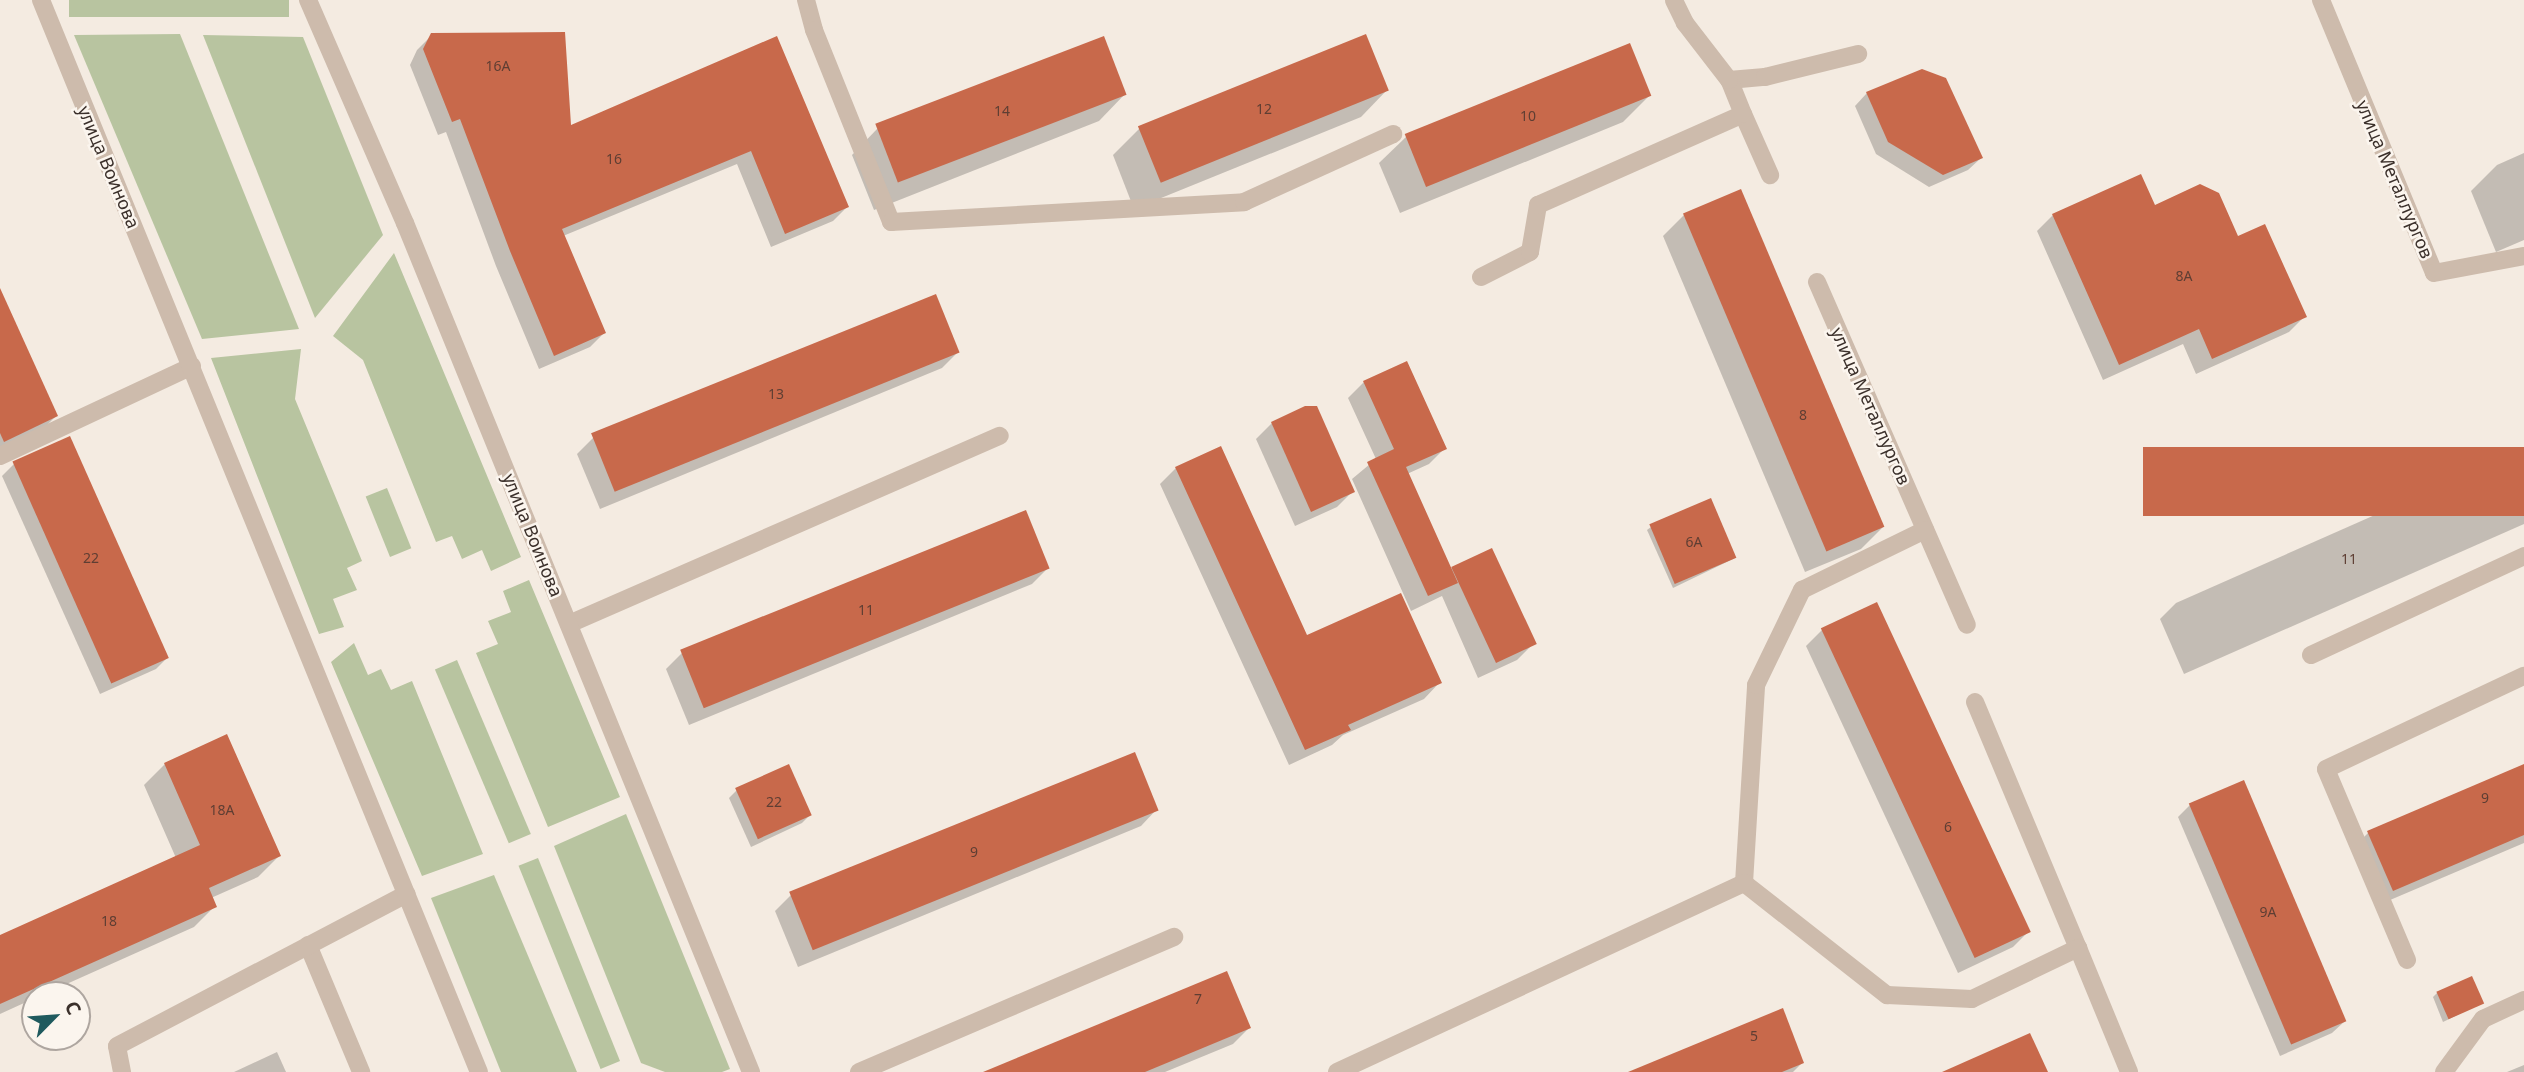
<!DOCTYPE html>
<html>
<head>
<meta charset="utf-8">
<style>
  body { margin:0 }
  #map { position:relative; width:2524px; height:1072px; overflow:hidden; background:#f4ebe1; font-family:"Noto Sans",sans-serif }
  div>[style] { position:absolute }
  .green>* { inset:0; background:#b8c4a0; transform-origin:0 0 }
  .shadow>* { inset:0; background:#0003 }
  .building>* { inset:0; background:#c8694b; transform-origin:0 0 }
  .service>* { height:18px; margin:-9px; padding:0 9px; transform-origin:9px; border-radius:9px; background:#cdbbac }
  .minor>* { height:18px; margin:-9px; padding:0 9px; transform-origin:9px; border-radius:9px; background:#cdbbac }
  span { translate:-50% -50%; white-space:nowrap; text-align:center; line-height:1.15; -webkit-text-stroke:5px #fbf5ee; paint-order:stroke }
  .number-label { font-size:14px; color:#5e3e33 }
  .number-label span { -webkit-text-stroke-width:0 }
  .street-label { font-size:18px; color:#3b302b }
  .north { position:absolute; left:21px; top:981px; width:70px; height:70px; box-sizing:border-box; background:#fbf5ee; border:2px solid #aea6a0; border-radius:50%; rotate:65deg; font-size:19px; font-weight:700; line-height:28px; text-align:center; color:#3b302b }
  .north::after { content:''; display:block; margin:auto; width:24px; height:32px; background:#1f5a5e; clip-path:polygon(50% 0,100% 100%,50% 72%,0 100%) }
</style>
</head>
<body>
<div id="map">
  <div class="green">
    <div style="left:69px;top:0;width:220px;height:17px"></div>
    <div style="clip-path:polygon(180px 34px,299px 329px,202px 339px,74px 35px)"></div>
    <div style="clip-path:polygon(203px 35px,303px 37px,383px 235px,315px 318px)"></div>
    <div style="clip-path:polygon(394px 253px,521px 557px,491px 571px,482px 550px,462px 559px,452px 536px,436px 542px,363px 360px,333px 336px)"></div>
    <div style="clip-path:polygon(301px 349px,295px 399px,362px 561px,347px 568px,357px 590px,333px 599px,344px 627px,319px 634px,211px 358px)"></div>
    <div style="left:387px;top:488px;width:65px;height:23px;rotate:68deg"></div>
    <div style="clip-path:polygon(529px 580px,620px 797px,548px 827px,476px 653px,498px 644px,488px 621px,511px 612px,503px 591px)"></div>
    <div style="clip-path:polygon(354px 643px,368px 675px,381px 669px,391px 690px,412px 681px,483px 854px,422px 876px,331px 662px)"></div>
    <div style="left:457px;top:660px;width:189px;height:24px;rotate:67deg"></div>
    <div style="clip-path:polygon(626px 814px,730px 1069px,722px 1072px,665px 1072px,641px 1063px,554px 846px)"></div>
    <div style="left:538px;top:858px;width:219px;height:21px;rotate:68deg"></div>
    <div style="clip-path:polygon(494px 875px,577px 1072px,501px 1072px,431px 898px)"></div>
  </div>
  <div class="shadow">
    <div style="clip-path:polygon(432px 35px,569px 128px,776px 38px,847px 207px,833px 221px,771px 247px,737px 164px,563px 236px,604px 333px,590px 347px,539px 369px,496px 266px,446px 132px,438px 135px,410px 65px,417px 50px)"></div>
    <div style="clip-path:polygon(1629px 45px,1649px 96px,1623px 122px,1400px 213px,1379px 163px,1406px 137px)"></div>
    <div style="clip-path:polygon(1387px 90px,1361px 117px,1134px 209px,1113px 155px,1139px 129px)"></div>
    <div style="clip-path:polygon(1867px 93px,1981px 158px,1968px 170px,1929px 187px,1876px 154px,1855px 106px)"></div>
    <div style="clip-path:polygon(1125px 94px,1099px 121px,874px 210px,852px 155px,878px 128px)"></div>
    <div style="clip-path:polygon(2524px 153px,2524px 240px,2496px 252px,2471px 191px,2497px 165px)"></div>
    <div style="clip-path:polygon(2140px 176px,2154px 207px,2237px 238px,2305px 316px,2289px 332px,2196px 374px,2183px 344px,2103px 380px,2037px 231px,2053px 215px)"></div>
    <div style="clip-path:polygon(1684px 215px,1883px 527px,1861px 549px,1805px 572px,1663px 236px)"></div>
    <div style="clip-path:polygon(0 292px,56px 416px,44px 428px,0 449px)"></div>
    <div style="clip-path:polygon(958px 352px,942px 368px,600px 509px,577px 454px,593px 438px)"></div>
    <div style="clip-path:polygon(1364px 382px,1445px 448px,1429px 464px,1407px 474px,1450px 569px,1452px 568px,1533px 644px,1517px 660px,1478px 678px,1442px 596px,1411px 611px,1352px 479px,1376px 459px,1348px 398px)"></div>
    <div style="clip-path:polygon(1272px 423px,1353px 491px,1337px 507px,1295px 526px,1256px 439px)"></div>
    <div style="clip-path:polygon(2524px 449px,2524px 524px,2184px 674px,2160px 619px,2176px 603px)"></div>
    <div style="clip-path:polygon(14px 464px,168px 657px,156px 669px,100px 694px,2px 476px)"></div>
    <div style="clip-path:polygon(1176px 468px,1306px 638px,1440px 682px,1424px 699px,1343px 735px,1332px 745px,1289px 765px,1160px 484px)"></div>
    <div style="clip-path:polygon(1651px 527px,1735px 558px,1673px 588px,1647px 530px)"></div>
    <div style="clip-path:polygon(1048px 568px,1032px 584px,689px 725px,666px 669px,682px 653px)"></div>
    <div style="clip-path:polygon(1877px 604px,2029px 931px,2013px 947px,1958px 973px,1806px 646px,1822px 630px)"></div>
    <div style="clip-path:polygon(165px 764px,279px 856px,258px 877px,211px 898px,215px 906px,194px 927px,42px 995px,35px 995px,35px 998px,0 1014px,0 937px,176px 858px,144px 785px)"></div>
    <div style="clip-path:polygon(2524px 766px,2524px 843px,2376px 906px,2352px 849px,2368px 833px)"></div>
    <div style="clip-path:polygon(737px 790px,810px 815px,802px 823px,751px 847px,729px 798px)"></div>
    <div style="clip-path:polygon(2190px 805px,2345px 1021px,2332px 1033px,2280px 1056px,2178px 817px)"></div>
    <div style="clip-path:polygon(1157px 809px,1141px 826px,798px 967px,775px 911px,791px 895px)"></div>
    <div style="clip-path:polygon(2437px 993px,2482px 1003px,2443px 1022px,2433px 997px)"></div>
    <div style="clip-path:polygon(1249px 1028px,1233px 1044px,1165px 1072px,985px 1072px)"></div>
    <div style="clip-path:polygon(277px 1052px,286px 1072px,234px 1072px)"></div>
    <div style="clip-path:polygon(1802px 1063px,1793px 1072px,1629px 1072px)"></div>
    <div style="clip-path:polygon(2524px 1065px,2524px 1072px,2507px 1072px)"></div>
  </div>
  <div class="building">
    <div style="clip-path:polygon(565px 32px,571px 125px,777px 36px,849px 207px,785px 234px,751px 151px,562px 229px,606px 333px,554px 356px,510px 251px,460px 119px,452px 122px,423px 49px,431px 33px)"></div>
    <div style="left:1366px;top:34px;width:61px;height:246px;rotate:68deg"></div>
    <div style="left:1104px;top:36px;width:63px;height:245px;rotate:69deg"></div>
    <div style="left:1630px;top:43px;width:57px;height:243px;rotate:68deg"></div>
    <div style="clip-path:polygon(1922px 69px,1946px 78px,1983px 158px,1943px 175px,1888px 142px,1866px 92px)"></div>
    <div style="clip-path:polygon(2141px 174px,2155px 205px,2200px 184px,2219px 193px,2238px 236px,2265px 224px,2307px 317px,2212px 359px,2199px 329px,2119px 365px,2052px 214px)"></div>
    <div style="left:1741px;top:189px;width:367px;height:63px;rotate:67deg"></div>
    <div style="clip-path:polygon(0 288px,58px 416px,4px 442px,0 433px)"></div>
    <div style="left:936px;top:294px;width:63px;height:372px;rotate:68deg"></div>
    <div style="clip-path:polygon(1407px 361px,1447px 449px,1406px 467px,1458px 583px,1428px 596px,1367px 462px,1394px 449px,1363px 381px)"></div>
    <div style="clip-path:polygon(1305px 406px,1317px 406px,1355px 492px,1311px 512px,1271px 422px)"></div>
    <div style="left:70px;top:436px;width:243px;height:63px;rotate:66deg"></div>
    <div style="clip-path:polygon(1221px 446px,1307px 635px,1401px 593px,1442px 683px,1348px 725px,1351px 730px,1305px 750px,1175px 467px)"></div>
    <div style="left:2524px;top:447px;width:69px;height:381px;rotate:90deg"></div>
    <div style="left:1711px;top:498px;width:65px;height:67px;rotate:67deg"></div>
    <div style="left:1026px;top:510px;width:63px;height:373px;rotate:68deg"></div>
    <div style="left:1492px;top:548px;width:106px;height:45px;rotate:65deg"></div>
    <div style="left:1877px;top:602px;width:364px;height:62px;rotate:65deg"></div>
    <div style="clip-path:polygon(227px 734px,281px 856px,209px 888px,217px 907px,0 1004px,0 935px,200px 845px,164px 763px)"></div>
    <div style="left:1135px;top:752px;width:63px;height:373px;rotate:68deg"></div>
    <div style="left:789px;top:764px;width:56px;height:59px;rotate:66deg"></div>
    <div style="clip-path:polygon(2524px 764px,2524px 835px,2393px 891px,2367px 831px)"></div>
    <div style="left:2244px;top:780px;width:262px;height:60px;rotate:67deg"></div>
    <div style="clip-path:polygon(1227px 971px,1251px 1028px,1145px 1072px,983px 1072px)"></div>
    <div style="left:2472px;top:976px;width:30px;height:39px;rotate:66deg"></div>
    <div style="clip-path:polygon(1783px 1008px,1804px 1063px,1782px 1072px,1628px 1072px)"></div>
    <div style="clip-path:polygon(2030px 1033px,2048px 1072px,1942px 1072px)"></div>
  </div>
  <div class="service">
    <div style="left:806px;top:0;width:31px;rotate:75deg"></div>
    <div style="left:814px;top:30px;width:207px;rotate:68.1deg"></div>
    <div style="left:891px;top:222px;width:354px;rotate:-3.2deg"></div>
    <div style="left:1244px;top:202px;width:164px;rotate:-24.5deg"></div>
    <div style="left:1729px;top:80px;width:36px;rotate:-5deg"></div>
    <div style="left:1765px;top:77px;width:96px;rotate:-13.9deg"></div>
    <div style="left:1743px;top:114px;width:67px;rotate:66.1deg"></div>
    <div style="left:1481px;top:277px;width:55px;rotate:-27deg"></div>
    <div style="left:1530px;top:252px;width:48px;rotate:-80.3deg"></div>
    <div style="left:1538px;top:205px;width:224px;rotate:-23.9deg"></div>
    <div style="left:1743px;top:114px;width:37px;rotate:-112deg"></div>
    <div style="left:1729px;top:80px;width:72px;rotate:-127.7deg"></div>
    <div style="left:1685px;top:23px;width:25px;rotate:-116deg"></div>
    <div style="left:1817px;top:282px;width:374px;rotate:66.4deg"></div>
    <div style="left:0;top:456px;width:212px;rotate:-25.1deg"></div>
    <div style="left:569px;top:624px;width:470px;rotate:-23.6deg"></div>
    <div style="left:2311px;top:655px;width:235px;rotate:-24.9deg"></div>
    <div style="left:1975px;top:702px;width:267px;rotate:67.3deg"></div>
    <div style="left:1744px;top:883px;width:182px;rotate:38.1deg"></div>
    <div style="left:1887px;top:995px;width:85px;rotate:2.7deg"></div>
    <div style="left:1972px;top:999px;width:118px;rotate:-25.7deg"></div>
    <div style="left:2078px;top:948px;width:134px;rotate:67.6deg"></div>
    <div style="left:1744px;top:883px;width:198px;rotate:-86.5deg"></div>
    <div style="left:1756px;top:685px;width:106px;rotate:-64.2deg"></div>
    <div style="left:1802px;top:590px;width:137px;rotate:-26deg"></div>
    <div style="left:308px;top:945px;width:138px;rotate:67.3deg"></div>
    <div style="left:2407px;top:960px;width:207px;rotate:-113deg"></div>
    <div style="left:2326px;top:769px;width:219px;rotate:-25.2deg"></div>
    <div style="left:122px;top:1072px;width:26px;rotate:-101deg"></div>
    <div style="left:117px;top:1046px;width:327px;rotate:-27.7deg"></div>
    <div style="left:859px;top:1072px;width:343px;rotate:-23.2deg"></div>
    <div style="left:1337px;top:1072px;width:449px;rotate:-24.9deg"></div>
  </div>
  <div class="minor">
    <div style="left:41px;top:0;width:1158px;rotate:67.78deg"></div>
    <div style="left:308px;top:0;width:243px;rotate:66.5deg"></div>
    <div style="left:405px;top:223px;width:917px;rotate:67.83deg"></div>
    <div style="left:2321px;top:0;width:295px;rotate:67.5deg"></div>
    <div style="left:2434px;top:273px;width:92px;rotate:-10.7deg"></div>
    <div style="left:2444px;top:1072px;width:66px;rotate:-53.7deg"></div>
    <div style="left:2483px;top:1019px;width:45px;rotate:-24.9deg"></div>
  </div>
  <div class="number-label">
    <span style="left:498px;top:66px">16А</span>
    <span style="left:1264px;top:109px">12</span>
    <span style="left:1002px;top:111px">14</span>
    <span style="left:1528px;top:116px">10</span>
    <span style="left:614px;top:159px">16</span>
    <span style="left:2184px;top:276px">8А</span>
    <span style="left:776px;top:394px">13</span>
    <span style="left:1803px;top:415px">8</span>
    <span style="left:1694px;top:542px">6А</span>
    <span style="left:91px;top:558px">22</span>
    <span style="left:2349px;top:559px">11</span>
    <span style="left:866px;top:610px">11</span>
    <span style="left:2485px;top:798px">9</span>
    <span style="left:774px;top:802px">22</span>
    <span style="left:222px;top:810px">18А</span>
    <span style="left:1948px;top:827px">6</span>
    <span style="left:974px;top:852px">9</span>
    <span style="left:2268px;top:912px">9А</span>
    <span style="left:109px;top:921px">18</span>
    <span style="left:1198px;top:999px">7</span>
    <span style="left:1754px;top:1036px">5</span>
  </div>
  <div class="street-label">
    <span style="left:109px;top:167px;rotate:67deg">улица Воинова</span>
    <span style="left:2395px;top:179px;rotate:67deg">улица Металлургов</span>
    <span style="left:1871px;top:406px;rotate:66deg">улица Металлургов</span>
    <span style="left:533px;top:535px;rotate:68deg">улица Воинова</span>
  </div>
  <div class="north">С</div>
</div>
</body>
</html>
